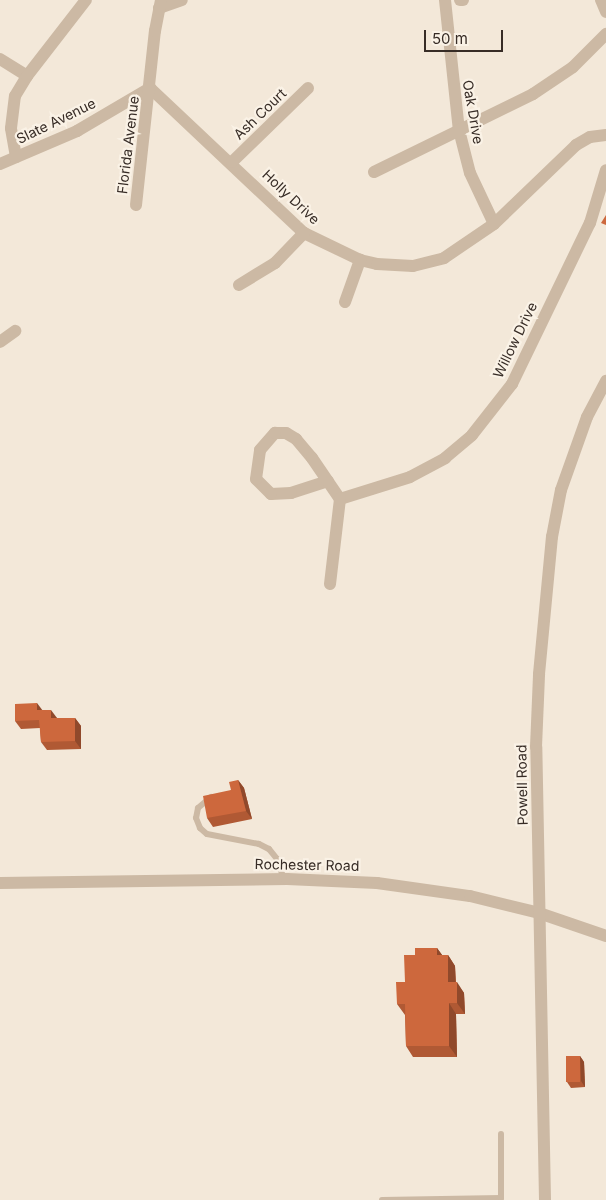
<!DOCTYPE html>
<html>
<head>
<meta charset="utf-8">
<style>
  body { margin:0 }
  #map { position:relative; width:606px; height:1200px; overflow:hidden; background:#f3e8d9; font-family:Inter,sans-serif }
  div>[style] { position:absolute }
  .service>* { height:6px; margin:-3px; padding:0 3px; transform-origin:3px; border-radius:3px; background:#ccb9a4 }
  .minor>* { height:12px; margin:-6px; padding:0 6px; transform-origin:6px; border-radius:6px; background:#ccb9a4 }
  .tertiary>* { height:12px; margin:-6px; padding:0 6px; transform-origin:6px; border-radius:6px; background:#ccb9a4 }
  .wall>* { inset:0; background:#b05934 }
  .shaded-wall>* { inset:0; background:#90492b }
  .building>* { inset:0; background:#cd683d; transform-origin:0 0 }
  span { translate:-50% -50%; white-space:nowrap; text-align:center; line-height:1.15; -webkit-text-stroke:4.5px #faf2e6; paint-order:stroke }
  .street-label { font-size:14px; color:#372c26 }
  .scale { position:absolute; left:424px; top:30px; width:79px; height:22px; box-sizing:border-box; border:2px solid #372c26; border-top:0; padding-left:6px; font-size:15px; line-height:18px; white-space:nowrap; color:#372c26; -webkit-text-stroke:4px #faf2e6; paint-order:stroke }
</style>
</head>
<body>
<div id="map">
  <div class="service">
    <div style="left:211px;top:797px;width:17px;rotate:140deg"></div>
    <div style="left:198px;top:808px;width:10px;rotate:101deg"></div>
    <div style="left:196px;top:818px;width:11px;rotate:68deg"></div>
    <div style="left:200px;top:828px;width:9px;rotate:41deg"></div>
    <div style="left:207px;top:834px;width:53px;rotate:10.9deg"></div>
    <div style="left:259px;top:844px;width:11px;rotate:27deg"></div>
    <div style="left:269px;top:849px;width:13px;rotate:51deg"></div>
    <div style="left:277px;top:859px;width:21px;rotate:71deg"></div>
    <div style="left:382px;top:1200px;width:119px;rotate:-1deg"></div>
    <div style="left:501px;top:1198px;width:64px;rotate:-90deg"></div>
  </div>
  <div class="minor">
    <div style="left:445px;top:0;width:131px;rotate:83.9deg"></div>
    <div style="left:459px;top:130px;width:44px;rotate:75.7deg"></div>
    <div style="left:470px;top:173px;width:56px;rotate:64.8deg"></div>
    <div style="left:460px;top:0;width:3px"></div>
    <div style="left:601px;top:0;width:13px;rotate:67deg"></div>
    <div style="left:159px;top:8px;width:24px;rotate:-19deg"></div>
    <div style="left:0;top:59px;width:32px;rotate:32deg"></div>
    <div style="left:150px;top:88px;width:212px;rotate:43.3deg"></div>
    <div style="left:304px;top:233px;width:62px;rotate:25.7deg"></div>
    <div style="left:360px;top:260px;width:17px;rotate:13deg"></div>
    <div style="left:377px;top:264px;width:36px;rotate:3deg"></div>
    <div style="left:413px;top:266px;width:32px;rotate:-14deg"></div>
    <div style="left:444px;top:258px;width:60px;rotate:-34.2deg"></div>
    <div style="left:494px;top:224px;width:114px;rotate:-43.9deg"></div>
    <div style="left:576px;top:145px;width:16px;rotate:-30deg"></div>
    <div style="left:590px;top:137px;width:16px;rotate:-7deg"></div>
    <div style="left:16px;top:157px;width:29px;rotate:-100deg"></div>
    <div style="left:11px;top:128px;width:32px;rotate:-83deg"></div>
    <div style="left:15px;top:96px;width:23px;rotate:-59deg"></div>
    <div style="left:27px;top:76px;width:96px;rotate:-52.2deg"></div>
    <div style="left:232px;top:162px;width:106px;rotate:-44.2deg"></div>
    <div style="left:0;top:164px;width:84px;rotate:-23.2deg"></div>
    <div style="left:77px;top:131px;width:85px;rotate:-30.5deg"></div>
    <div style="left:374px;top:172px;width:177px;rotate:-26.1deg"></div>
    <div style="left:533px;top:94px;width:48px;rotate:-34deg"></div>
    <div style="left:573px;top:67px;width:47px;rotate:-45deg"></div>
    <div style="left:136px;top:205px;width:175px;rotate:-83.8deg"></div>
    <div style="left:155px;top:31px;width:32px;rotate:-79deg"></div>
    <div style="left:239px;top:285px;width:42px;rotate:-31.4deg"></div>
    <div style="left:275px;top:263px;width:42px;rotate:-46deg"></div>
    <div style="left:345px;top:302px;width:45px;rotate:-70.3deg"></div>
    <div style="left:0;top:342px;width:19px;rotate:-36deg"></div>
    <div style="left:328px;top:481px;width:39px;rotate:162deg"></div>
    <div style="left:291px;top:493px;width:20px;rotate:177deg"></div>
    <div style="left:271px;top:494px;width:21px;rotate:-135deg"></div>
    <div style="left:256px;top:479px;width:29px;rotate:-82deg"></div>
    <div style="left:260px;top:450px;width:23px;rotate:-49deg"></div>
    <div style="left:275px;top:433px;width:11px"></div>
    <div style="left:286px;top:433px;width:12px;rotate:31deg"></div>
    <div style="left:296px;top:439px;width:25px;rotate:50deg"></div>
    <div style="left:312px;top:458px;width:50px;rotate:55.7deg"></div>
    <div style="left:340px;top:499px;width:73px;rotate:-17.4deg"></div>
    <div style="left:410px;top:477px;width:40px;rotate:-28deg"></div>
    <div style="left:445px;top:458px;width:35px;rotate:-40deg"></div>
    <div style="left:472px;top:435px;width:65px;rotate:-51.9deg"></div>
    <div style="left:512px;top:384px;width:179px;rotate:-64.2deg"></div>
    <div style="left:590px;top:223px;width:55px;rotate:-73.2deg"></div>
    <div style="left:330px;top:584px;width:86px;rotate:-83.3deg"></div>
  </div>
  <div class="tertiary">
    <div style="left:0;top:883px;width:287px;rotate:-0.8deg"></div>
    <div style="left:287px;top:879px;width:90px;rotate:2.5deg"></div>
    <div style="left:377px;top:883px;width:94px;rotate:8deg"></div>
    <div style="left:470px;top:896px;width:71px;rotate:13.8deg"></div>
    <div style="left:539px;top:913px;width:71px;rotate:18.9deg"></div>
    <div style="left:545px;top:1200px;width:453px;rotate:-91.1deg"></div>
    <div style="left:536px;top:747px;width:73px;rotate:-87.6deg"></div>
    <div style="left:539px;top:674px;width:138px;rotate:-84.6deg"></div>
    <div style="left:552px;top:537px;width:48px;rotate:-79.2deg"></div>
    <div style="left:561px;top:490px;width:77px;rotate:-70.4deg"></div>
    <div style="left:587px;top:417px;width:41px;rotate:-62.2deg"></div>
  </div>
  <div class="wall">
    <div style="clip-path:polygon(42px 710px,57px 718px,75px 718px,81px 726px,81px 749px,47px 750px,41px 742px,40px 728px,21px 729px,15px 721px)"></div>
    <div style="clip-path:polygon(238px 780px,244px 788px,252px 819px,213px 827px,207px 818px,231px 790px)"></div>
    <div style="clip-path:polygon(437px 948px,442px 955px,448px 955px,455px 966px,456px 982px,464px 993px,465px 1014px,456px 1014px,457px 1057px,413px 1057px,406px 1046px,405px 1015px,397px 1004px,415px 955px)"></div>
    <div style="clip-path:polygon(580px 1056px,584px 1062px,585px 1087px,571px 1088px,567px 1082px)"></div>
  </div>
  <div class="shaded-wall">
    <div style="clip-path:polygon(37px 703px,43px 711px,37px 710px)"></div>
    <div style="clip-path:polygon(51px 710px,57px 718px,51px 718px)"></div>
    <div style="clip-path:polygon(75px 718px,81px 726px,81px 749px,75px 741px)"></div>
    <div style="clip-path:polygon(238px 780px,244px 788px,252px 819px,246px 811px)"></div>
    <div style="clip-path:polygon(437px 948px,445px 959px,437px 955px)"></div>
    <div style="clip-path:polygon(448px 955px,455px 966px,456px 993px,448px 982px)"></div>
    <div style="clip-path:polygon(457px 982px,464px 993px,465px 1014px,457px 1003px)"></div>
    <div style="clip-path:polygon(449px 1003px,456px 1014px,457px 1057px,449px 1046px)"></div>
    <div style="clip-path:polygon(580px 1056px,584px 1062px,585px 1087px,581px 1081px)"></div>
  </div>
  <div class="building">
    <div style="clip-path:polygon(606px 215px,606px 225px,601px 223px)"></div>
    <div style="clip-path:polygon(37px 703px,37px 710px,51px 710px,51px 718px,75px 718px,75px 741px,41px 742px,39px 720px,15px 721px,15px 704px)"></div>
    <div style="clip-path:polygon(238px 780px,246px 811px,207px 818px,203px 796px,231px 790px,229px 782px)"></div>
    <div style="clip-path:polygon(415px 948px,437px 948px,437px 955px,448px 955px,448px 982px,457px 982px,457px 1003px,449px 1003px,449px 1046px,406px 1046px,405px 1004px,397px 1004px,396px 982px,405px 982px,404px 955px,415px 955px)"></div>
    <div style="left:566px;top:1056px;width:14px;height:26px"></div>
  </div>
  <div class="street-label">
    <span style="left:473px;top:112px;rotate:80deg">Oak Drive</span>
    <span style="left:260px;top:114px;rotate:-44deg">Ash Court</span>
    <span style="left:56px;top:121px;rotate:-26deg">Slate Avenue</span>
    <span style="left:128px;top:145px;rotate:-83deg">Florida Avenue</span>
    <span style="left:291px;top:197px;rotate:43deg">Holly Drive</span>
    <span style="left:515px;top:340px;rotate:-64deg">Willow Drive</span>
    <span style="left:522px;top:785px;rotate:-91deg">Powell Road</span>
    <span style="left:307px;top:865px;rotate:1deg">Rochester Road</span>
  </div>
  <div class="scale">50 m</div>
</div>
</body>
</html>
